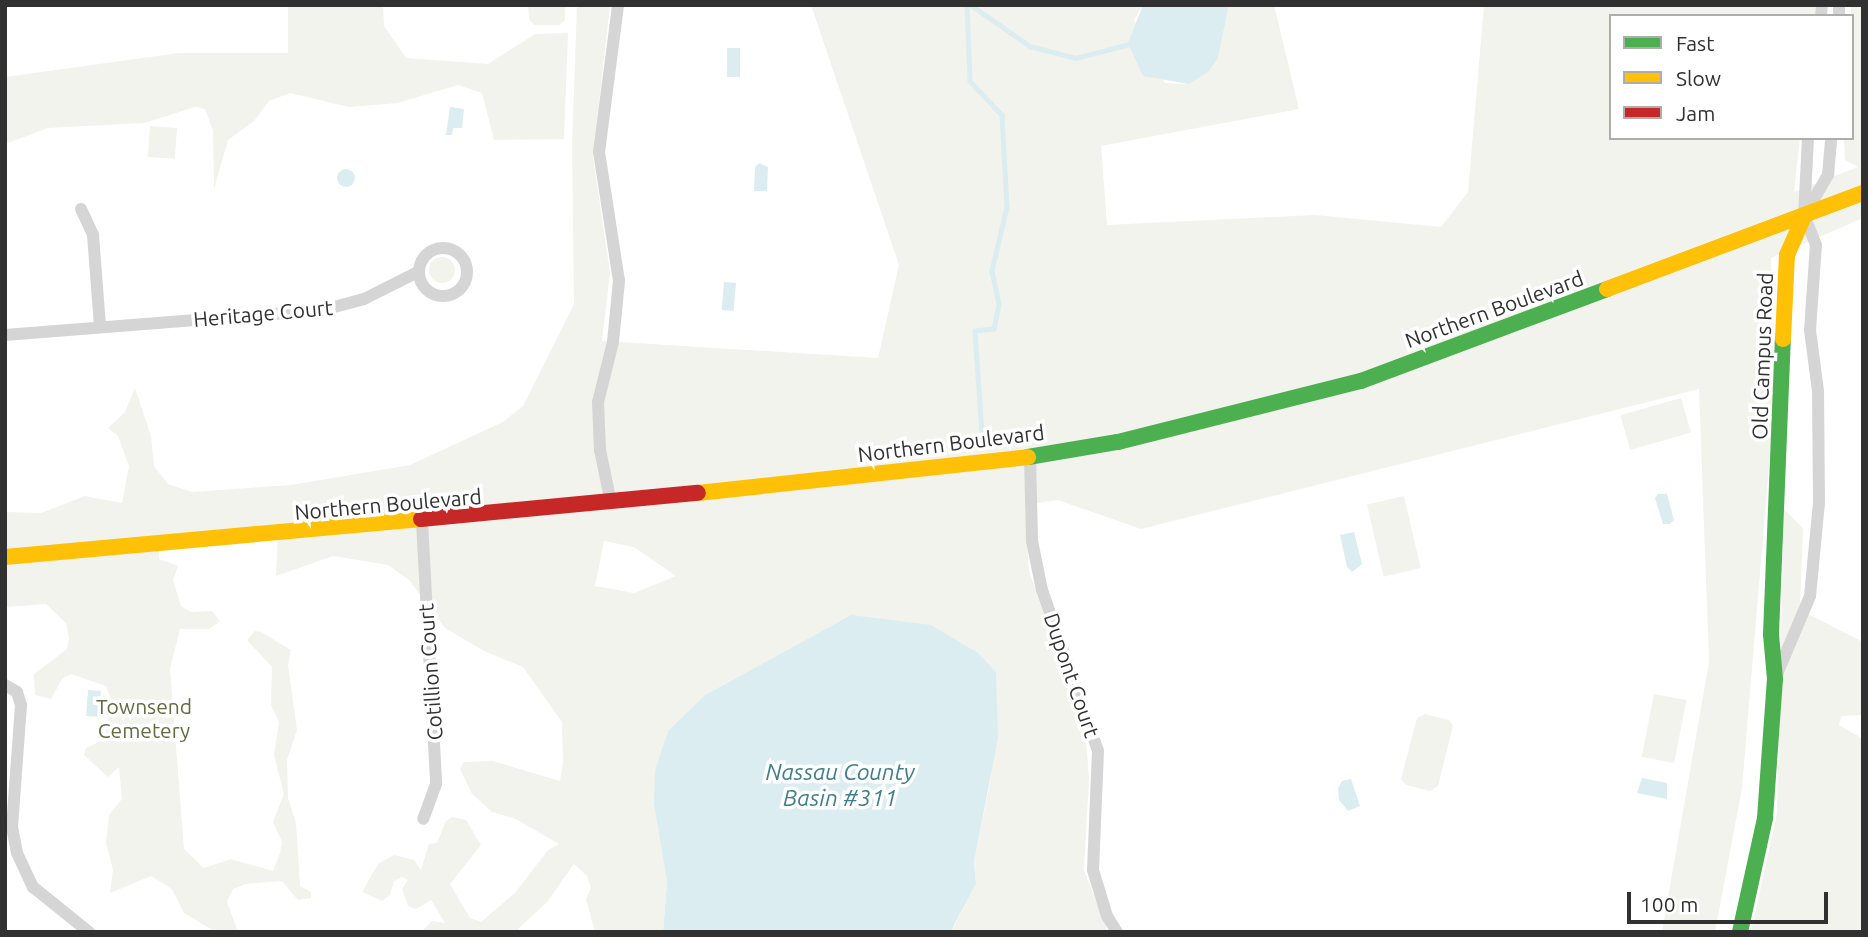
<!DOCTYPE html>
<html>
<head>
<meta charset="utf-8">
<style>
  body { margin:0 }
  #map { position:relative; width:1868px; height:937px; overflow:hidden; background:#fff; font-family:Ubuntu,sans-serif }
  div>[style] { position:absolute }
  .green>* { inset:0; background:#f2f3ec; transform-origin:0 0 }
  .round { border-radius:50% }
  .water>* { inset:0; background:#dbedf0; transform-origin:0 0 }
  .stream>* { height:4.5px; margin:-2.25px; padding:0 2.25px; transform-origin:2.25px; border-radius:2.25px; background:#dbedf0 }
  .street>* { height:12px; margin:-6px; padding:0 6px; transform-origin:6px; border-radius:6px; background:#d5d5d5 }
  .street>.ring { margin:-6px; padding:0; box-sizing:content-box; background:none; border:12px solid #d5d5d5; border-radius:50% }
  .fast>* { height:16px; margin:-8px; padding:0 8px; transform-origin:8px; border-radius:8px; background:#4caf50 }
  .slow>* { height:16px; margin:-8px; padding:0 8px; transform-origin:8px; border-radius:8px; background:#ffc107 }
  .jam>* { height:16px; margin:-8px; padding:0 8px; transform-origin:8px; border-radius:8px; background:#c62828 }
  span { translate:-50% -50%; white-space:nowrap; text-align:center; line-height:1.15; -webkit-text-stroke:7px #fff; paint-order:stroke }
  .street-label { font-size:21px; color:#313131 }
  .park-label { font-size:21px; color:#5e6c3f }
  .water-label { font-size:23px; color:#3f7e8c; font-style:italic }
  .frame { position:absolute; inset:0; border:7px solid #313131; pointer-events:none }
  .legend { position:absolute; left:1609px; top:14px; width:245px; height:126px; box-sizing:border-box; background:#fff; border:2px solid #adadad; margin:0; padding:9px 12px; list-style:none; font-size:21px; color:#313131 }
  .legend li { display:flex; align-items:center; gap:14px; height:35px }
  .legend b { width:35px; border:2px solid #adadad }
  .scale { position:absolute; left:1627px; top:892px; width:201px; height:32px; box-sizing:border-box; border:4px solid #313131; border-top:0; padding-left:9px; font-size:21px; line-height:24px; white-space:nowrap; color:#313131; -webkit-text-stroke:5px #fff; paint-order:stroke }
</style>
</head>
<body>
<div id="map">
  <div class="green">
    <div style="clip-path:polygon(288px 5px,383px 5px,384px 26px,406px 58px,488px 64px,535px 34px,568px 33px,564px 139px,494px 140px,482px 93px,458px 85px,398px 103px,349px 107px,290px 93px,269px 101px,254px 121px,228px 140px,214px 189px,213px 131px,205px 109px,195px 107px,144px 123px,48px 128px,5px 144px,5px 77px,179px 53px,288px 53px)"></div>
    <div style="clip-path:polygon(528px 5px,565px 5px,565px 20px,560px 25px,534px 25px,529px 19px)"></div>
    <div style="clip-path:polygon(evenodd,577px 5px,610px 5px,593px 156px,610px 273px,602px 341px,878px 358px,899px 265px,811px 5px,1143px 5px,1134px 20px,1165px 83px,1189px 84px,1218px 58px,1229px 5px,1274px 5px,1299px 109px,1101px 146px,1107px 225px,1315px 215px,1441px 227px,1468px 192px,1484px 5px,1816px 5px,1815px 16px,1611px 16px,1611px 138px,1800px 138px,1794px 192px,1858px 167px,1845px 160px,1844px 138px,1852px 138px,1851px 5px,1863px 5px,1863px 218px,1771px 258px,1774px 406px,1742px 788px,1715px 932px,1662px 932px,1709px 662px,1699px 389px,1141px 529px,1058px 500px,1025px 505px,1029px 571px,1086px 739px,1089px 778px,1084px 870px,1108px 932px,951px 932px,976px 884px,974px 862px,991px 777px,851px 615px,705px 695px,668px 731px,654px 805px,667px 881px,663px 932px,595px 932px,586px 899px,591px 888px,587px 876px,574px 864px,547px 902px,515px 932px,276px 932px,423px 930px,432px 921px,445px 923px,431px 900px,416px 909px,408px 906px,402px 889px,408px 880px,402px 877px,394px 881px,390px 895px,382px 901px,362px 892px,378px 864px,394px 855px,414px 860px,421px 870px,429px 844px,437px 843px,446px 821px,452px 817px,466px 820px,481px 845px,450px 884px,470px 918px,481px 922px,515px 893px,548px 850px,559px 844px,516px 819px,492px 812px,472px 794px,460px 769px,464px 762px,493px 761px,560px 781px,563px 763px,562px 722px,523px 667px,484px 651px,445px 628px,409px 580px,388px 565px,333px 556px,276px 576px,278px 535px,159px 546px,159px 559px,178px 566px,173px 580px,181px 606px,191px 612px,212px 611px,220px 621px,209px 629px,180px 629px,170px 669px,184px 849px,204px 868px,231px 859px,273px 871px,280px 853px,282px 842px,273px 822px,284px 794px,274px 755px,279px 722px,271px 705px,272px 667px,247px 640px,255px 631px,261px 632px,291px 650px,288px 665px,297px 730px,287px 760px,288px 798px,296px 823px,300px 886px,311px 892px,311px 898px,298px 900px,282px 881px,245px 884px,233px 889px,227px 902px,238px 932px,216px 932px,184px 913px,172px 889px,151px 876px,110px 893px,113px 870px,106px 843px,109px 815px,122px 799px,119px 767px,108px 777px,84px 755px,86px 748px,105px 739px,111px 700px,106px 686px,71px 674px,62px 679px,51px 699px,35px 695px,34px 674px,67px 649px,69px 638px,66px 623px,46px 604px,5px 607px,5px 512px,41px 513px,85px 496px,122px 503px,129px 466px,118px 436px,108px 428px,125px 412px,135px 388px,151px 436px,154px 466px,168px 484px,192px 492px,291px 485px,410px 465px,503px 422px,523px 406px,574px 304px,572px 146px,577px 5px,604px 541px,634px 547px,676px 576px,634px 593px,595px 586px,604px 541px)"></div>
    <div style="left:150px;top:126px;width:27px;height:31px;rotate:4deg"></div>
    <div class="round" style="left:429px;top:257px;width:26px;height:26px"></div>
    <div style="left:1681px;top:398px;width:36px;height:63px;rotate:74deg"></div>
    <div style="left:1404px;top:496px;width:74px;height:38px;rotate:77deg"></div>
    <div style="clip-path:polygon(1784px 509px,1803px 528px,1800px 610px,1863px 642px,1863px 715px,1841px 716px,1839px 725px,1863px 739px,1863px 932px,1751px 932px,1777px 813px)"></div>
    <div style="left:1654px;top:694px;width:33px;height:64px;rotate:11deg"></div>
    <div style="clip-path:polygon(1425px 714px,1449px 720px,1453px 726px,1438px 786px,1430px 791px,1406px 785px,1401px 779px,1417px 718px)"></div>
  </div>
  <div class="water">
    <div style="clip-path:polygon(1143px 5px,1229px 5px,1218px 58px,1209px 71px,1189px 84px,1143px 76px,1128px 43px)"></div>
    <div style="left:727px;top:48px;width:13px;height:29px"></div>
    <div style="clip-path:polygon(450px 107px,464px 109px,462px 128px,453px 128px,452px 135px,446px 135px)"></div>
    <div style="clip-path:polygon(759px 163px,768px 167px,767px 191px,754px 191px,755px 167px)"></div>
    <div class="round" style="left:337px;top:169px;width:18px;height:18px"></div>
    <div style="left:724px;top:282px;width:12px;height:28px;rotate:5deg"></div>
    <div style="clip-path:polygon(1658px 494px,1667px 494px,1674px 520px,1670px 524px,1663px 524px,1655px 498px)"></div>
    <div style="clip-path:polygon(1354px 532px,1362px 564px,1352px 572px,1347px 567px,1340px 535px)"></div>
    <div style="clip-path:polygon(851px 615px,931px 625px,978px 653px,996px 672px,998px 738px,974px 862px,976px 884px,953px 927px,951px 932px,663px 932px,667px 881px,654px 805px,655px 771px,668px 731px,705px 695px)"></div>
    <div style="left:88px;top:690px;width:13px;height:26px;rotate:4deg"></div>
    <div style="clip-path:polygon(1642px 778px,1667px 783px,1667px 799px,1637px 793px)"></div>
    <div style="clip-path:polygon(1351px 779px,1360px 806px,1348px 811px,1339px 800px,1338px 789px,1342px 781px)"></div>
  </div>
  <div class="stream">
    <div style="left:967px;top:5px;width:76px;rotate:87.7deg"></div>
    <div style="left:970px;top:81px;width:47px;rotate:46.7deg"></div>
    <div style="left:1002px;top:115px;width:92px;rotate:86.9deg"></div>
    <div style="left:1007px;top:207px;width:66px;rotate:103.2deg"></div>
    <div style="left:992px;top:271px;width:34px;rotate:78deg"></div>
    <div style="left:999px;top:304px;width:25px;rotate:101deg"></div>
    <div style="left:994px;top:329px;width:19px;rotate:174deg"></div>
    <div style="left:975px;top:331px;width:104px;rotate:86.1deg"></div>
    <div style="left:971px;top:5px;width:72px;rotate:34.8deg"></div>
    <div style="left:1030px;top:46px;width:48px;rotate:14.6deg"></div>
    <div style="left:1076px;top:58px;width:59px;rotate:-14.7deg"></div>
  </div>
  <div class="street">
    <div style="left:1821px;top:16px;width:11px;rotate:-85deg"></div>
    <div style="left:1839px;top:16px;width:11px;rotate:-90deg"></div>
    <div style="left:1808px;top:138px;width:78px;rotate:92.9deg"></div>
    <div style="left:1804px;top:216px;width:48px;rotate:-59.7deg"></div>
    <div style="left:1828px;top:175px;width:37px;rotate:-85deg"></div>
    <div style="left:81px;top:209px;width:29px;rotate:65deg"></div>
    <div style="left:93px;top:235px;width:90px;rotate:85.6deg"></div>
    <div class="ring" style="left:419px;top:248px;width:36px;height:36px"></div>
    <div style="left:5px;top:335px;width:319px;rotate:-4.5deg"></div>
    <div style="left:323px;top:310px;width:42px;rotate:-15deg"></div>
    <div style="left:364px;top:299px;width:60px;rotate:-26.6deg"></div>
    <div style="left:1030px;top:457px;width:84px;rotate:88.6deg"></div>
    <div style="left:1032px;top:541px;width:50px;rotate:78.5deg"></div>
    <div style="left:1042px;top:590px;width:170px;rotate:70.8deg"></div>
    <div style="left:1098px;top:751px;width:119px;rotate:92.4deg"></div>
    <div style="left:1093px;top:870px;width:48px;rotate:73.1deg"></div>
    <div style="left:1107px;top:916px;width:19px;rotate:58deg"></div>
    <div style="left:611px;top:503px;width:54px;rotate:-101.7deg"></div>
    <div style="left:600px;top:450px;width:48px;rotate:-92.4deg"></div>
    <div style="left:598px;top:402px;width:62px;rotate:-76deg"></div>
    <div style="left:613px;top:342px;width:61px;rotate:-84.4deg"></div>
    <div style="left:619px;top:281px;width:131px;rotate:-98.8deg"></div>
    <div style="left:599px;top:152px;width:148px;rotate:-82.6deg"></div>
    <div style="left:422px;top:522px;width:262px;rotate:86.9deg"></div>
    <div style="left:436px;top:784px;width:37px;rotate:110deg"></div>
    <div style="left:1775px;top:679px;width:90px;rotate:-67.1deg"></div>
    <div style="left:1810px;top:596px;width:93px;rotate:-84.5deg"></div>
    <div style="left:1819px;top:503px;width:112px;rotate:-90.5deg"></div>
    <div style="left:1818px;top:391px;width:62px;rotate:-97.5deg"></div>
    <div style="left:1810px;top:330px;width:85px;rotate:-86deg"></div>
    <div style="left:1816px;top:245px;width:31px;rotate:-112deg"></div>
    <div style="left:5px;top:685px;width:14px;rotate:30deg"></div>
    <div style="left:17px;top:692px;width:14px;rotate:73deg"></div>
    <div style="left:21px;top:705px;width:122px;rotate:94.2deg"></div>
    <div style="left:12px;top:827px;width:26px;rotate:79deg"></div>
    <div style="left:17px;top:853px;width:38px;rotate:65deg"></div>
    <div style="left:33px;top:887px;width:72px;rotate:38.8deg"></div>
  </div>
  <div class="fast">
    <div style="left:1028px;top:457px;width:91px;rotate:-9.5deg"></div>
    <div style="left:1118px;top:442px;width:251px;rotate:-14.1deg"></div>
    <div style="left:1361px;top:381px;width:263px;rotate:-20.5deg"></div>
    <div style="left:1740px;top:932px;width:117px;rotate:-77.6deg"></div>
    <div style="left:1765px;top:818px;width:139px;rotate:-85.9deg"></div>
    <div style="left:1775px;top:679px;width:45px;rotate:-95.1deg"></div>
    <div style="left:1771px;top:634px;width:295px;rotate:-87.7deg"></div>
  </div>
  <div class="slow">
    <div style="left:1607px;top:289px;width:273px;rotate:-20.6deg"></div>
    <div style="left:1783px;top:339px;width:84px;rotate:-87.3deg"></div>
    <div style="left:1787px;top:255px;width:43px;rotate:-66.4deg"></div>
    <div style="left:698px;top:493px;width:332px;rotate:-6.2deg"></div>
    <div style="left:5px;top:557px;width:418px;rotate:-5.2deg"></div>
  </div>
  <div class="jam">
    <div style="left:421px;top:519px;width:278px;rotate:-5.4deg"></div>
  </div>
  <div class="street-label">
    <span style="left:1494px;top:309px;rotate:-20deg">Northern Boulevard</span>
    <span style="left:263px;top:313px;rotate:-5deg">Heritage Court</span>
    <span style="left:1762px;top:356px;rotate:-88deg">Old Campus Road</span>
    <span style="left:951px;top:443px;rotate:-7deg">Northern Boulevard</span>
    <span style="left:388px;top:504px;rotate:-5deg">Northern Boulevard</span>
    <span style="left:430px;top:672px;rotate:-94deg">Cotillion Court</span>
    <span style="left:1072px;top:675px;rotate:71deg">Dupont Court</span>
  </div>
  <div class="park-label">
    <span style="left:144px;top:718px">Townsend<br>Cemetery</span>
  </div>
  <div class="water-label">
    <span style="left:840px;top:785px">Nassau County<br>Basin #311</span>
  </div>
  <div class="frame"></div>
  <ul class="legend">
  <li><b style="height:9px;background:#4caf50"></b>Fast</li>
  <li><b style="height:9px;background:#ffc107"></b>Slow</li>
  <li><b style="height:9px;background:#c62828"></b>Jam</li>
  </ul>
  <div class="scale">100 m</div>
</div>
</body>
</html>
